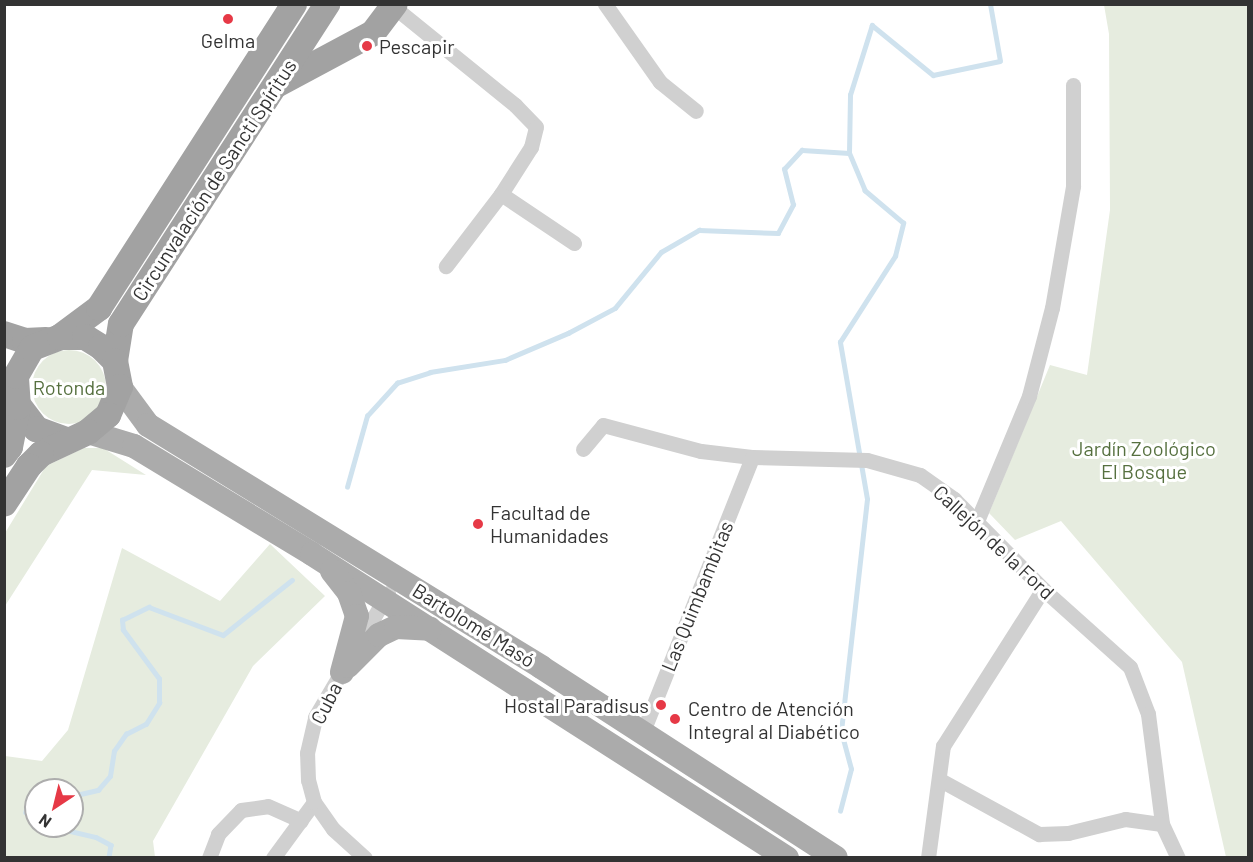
<!DOCTYPE html>
<html>
<head>
<meta charset="utf-8">
<style>
  body { margin:0 }
  #map { position:relative; width:1253px; height:862px; overflow:hidden; background:#fff; font-family:Barlow,sans-serif }
  div>[style] { position:absolute }
  .green>* { inset:0; background:#e6ecdf }
  .round { border-radius:50% }
  .stream>* { height:4.5px; margin:-2.25px; padding:0 2.25px; transform-origin:2.25px; border-radius:2.25px; background:#cfe2ee }
  .minor>* { height:15px; margin:-7.5px; padding:0 7.5px; transform-origin:7.5px; border-radius:7.5px; background:#d0d0d0 }
  .primary>* { height:24px; margin:-12px; padding:0 12px; transform-origin:12px; border-radius:12px; background:#ababab }
  .trunk>* { height:26px; margin:-13px; padding:0 13px; transform-origin:13px; border-radius:13px; background:#a2a2a2 }
  .dots>* { width:16px; height:16px; translate:-50% -50%; box-sizing:border-box; border:3px solid #fff; border-radius:50% }
  span { translate:-50% -50%; white-space:nowrap; text-align:center; line-height:1.15; -webkit-text-stroke:6px #fff; paint-order:stroke }
  .poi-label { font-size:20px; color:#333 }
  .left { translate:0 -50%; text-align:left }
  .right { translate:-100% -50%; text-align:right }
  .street-label { font-size:20px; color:#333 }
  .park-label { font-size:20px; color:#56703f }
  .frame { position:absolute; inset:0; border:6px solid #333; pointer-events:none }
  .north { position:absolute; left:24px; top:778px; width:60px; height:60px; box-sizing:border-box; background:#fff; border:2px solid #adadad; border-radius:50%; rotate:215deg; font-size:16px; font-weight:700; line-height:24px; text-align:center; color:#333 }
  .north::after { content:''; display:block; margin:auto; width:21px; height:27px; background:#e63946; clip-path:polygon(50% 0,100% 100%,50% 72%,0 100%) }
</style>
</head>
<body>
<div id="map">
  <div class="green">
    <div style="clip-path:polygon(1104px 5px,1248px 5px,1248px 857px,1226px 857px,1182px 662px,1061px 521px,1015px 540px,989px 513px,1050px 365px,1087px 375px,1110px 210px,1109px 34px)"></div>
    <div class="round" style="left:32px;top:350px;width:74px;height:74px"></div>
    <div style="clip-path:polygon(84px 448px,103px 448px,146px 475px,92px 470px,5px 606px,5px 533px,46px 466px)"></div>
    <div style="clip-path:polygon(evenodd,270px 544px,325px 596px,253px 666px,153px 841px,155px 857px,5px 857px,5px 756px,42px 761px,68px 730px,122px 548px,220px 601px,270px 544px,36px 790px,72px 790px,72px 826px,36px 826px,36px 790px)"></div>
  </div>
  <div class="stream">
    <div style="left:347px;top:487px;width:74px;rotate:-74.3deg"></div>
    <div style="left:367px;top:416px;width:45px;rotate:-47.7deg"></div>
    <div style="left:397px;top:383px;width:35px;rotate:-18deg"></div>
    <div style="left:430px;top:372px;width:76px;rotate:-9.1deg"></div>
    <div style="left:505px;top:360px;width:69px;rotate:-23.2deg"></div>
    <div style="left:568px;top:333px;width:53px;rotate:-28deg"></div>
    <div style="left:615px;top:308px;width:72px;rotate:-50.6deg"></div>
    <div style="left:661px;top:252px;width:44px;rotate:-30.1deg"></div>
    <div style="left:699px;top:230px;width:79px;rotate:2.2deg"></div>
    <div style="left:778px;top:233px;width:32px;rotate:-62deg"></div>
    <div style="left:793px;top:205px;width:37px;rotate:-104deg"></div>
    <div style="left:784px;top:169px;width:26px;rotate:-47deg"></div>
    <div style="left:802px;top:150px;width:47px;rotate:3.7deg"></div>
    <div style="left:849px;top:153px;width:58px;rotate:-89deg"></div>
    <div style="left:850px;top:95px;width:73px;rotate:-72.6deg"></div>
    <div style="left:872px;top:25px;width:79px;rotate:39.3deg"></div>
    <div style="left:933px;top:75px;width:68px;rotate:-11.8deg"></div>
    <div style="left:1000px;top:61px;width:58px;rotate:-100deg"></div>
    <div style="left:36px;top:794px;width:5px;rotate:180deg"></div>
    <div style="left:31px;top:794px;width:19px;rotate:106deg"></div>
    <div style="left:26px;top:812px;width:12px;rotate:31deg"></div>
    <div style="left:72px;top:796px;width:27px;rotate:-13deg"></div>
    <div style="left:98px;top:790px;width:18px;rotate:-49deg"></div>
    <div style="left:110px;top:776px;width:25px;rotate:-81deg"></div>
    <div style="left:114px;top:751px;width:21px;rotate:-55deg"></div>
    <div style="left:126px;top:734px;width:22px;rotate:-27deg"></div>
    <div style="left:146px;top:724px;width:25px;rotate:-58deg"></div>
    <div style="left:159px;top:703px;width:24px;rotate:-90deg"></div>
    <div style="left:159px;top:679px;width:61px;rotate:-126.3deg"></div>
    <div style="left:123px;top:630px;width:10px;rotate:-96deg"></div>
    <div style="left:122px;top:620px;width:30px;rotate:-26deg"></div>
    <div style="left:149px;top:607px;width:79px;rotate:20.7deg"></div>
    <div style="left:223px;top:635px;width:88px;rotate:-38.6deg"></div>
    <div style="left:840px;top:811px;width:43px;rotate:-75.3deg"></div>
    <div style="left:851px;top:769px;width:39px;rotate:-105deg"></div>
    <div style="left:841px;top:731px;width:233px;rotate:-83.6deg"></div>
    <div style="left:867px;top:499px;width:159px;rotate:-99.8deg"></div>
    <div style="left:840px;top:342px;width:102px;rotate:-57.4deg"></div>
    <div style="left:895px;top:256px;width:34px;rotate:-76deg"></div>
    <div style="left:903px;top:223px;width:50px;rotate:-139.9deg"></div>
    <div style="left:865px;top:191px;width:41px;rotate:-112.8deg"></div>
    <div style="left:49px;top:826px;width:48px;rotate:13.2deg"></div>
    <div style="left:96px;top:837px;width:17px;rotate:28deg"></div>
    <div style="left:111px;top:845px;width:13px;rotate:99deg"></div>
  </div>
  <div class="minor">
    <div style="left:605px;top:4px;width:95px;rotate:54.8deg"></div>
    <div style="left:660px;top:82px;width:46px;rotate:38.9deg"></div>
    <div style="left:394px;top:7px;width:156px;rotate:39deg"></div>
    <div style="left:515px;top:105px;width:30px;rotate:46deg"></div>
    <div style="left:536px;top:127px;width:21px;rotate:104deg"></div>
    <div style="left:531px;top:147px;width:56px;rotate:122.6deg"></div>
    <div style="left:501px;top:194px;width:91px;rotate:127.4deg"></div>
    <div style="left:501px;top:194px;width:88px;rotate:33.9deg"></div>
    <div style="left:583px;top:449px;width:31px;rotate:-50deg"></div>
    <div style="left:603px;top:425px;width:101px;rotate:14.9deg"></div>
    <div style="left:701px;top:451px;width:51px;rotate:6.7deg"></div>
    <div style="left:752px;top:457px;width:115px;rotate:1.5deg"></div>
    <div style="left:867px;top:460px;width:55px;rotate:15.8deg"></div>
    <div style="left:920px;top:475px;width:42px;rotate:35.2deg"></div>
    <div style="left:954px;top:499px;width:127px;rotate:45.3deg"></div>
    <div style="left:1043px;top:589px;width:117px;rotate:41.9deg"></div>
    <div style="left:1130px;top:667px;width:50px;rotate:69deg"></div>
    <div style="left:1148px;top:714px;width:111px;rotate:82.7deg"></div>
    <div style="left:1162px;top:824px;width:38px;rotate:65deg"></div>
    <div style="left:977px;top:521px;width:135px;rotate:-67.4deg"></div>
    <div style="left:1029px;top:396px;width:91px;rotate:-75.4deg"></div>
    <div style="left:1052px;top:308px;width:124px;rotate:-80.2deg"></div>
    <div style="left:1073px;top:186px;width:101px;rotate:-90deg"></div>
    <div style="left:642px;top:734px;width:298px;rotate:-68.3deg"></div>
    <div style="left:942px;top:781px;width:111px;rotate:28.7deg"></div>
    <div style="left:1039px;top:834px;width:29px;rotate:-2deg"></div>
    <div style="left:1068px;top:833px;width:59px;rotate:-13.8deg"></div>
    <div style="left:1125px;top:819px;width:37px;rotate:8deg"></div>
    <div style="left:209px;top:858px;width:26px;rotate:-69deg"></div>
    <div style="left:218px;top:834px;width:33px;rotate:-46deg"></div>
    <div style="left:241px;top:810px;width:27px;rotate:-8deg"></div>
    <div style="left:268px;top:806px;width:36px;rotate:24deg"></div>
    <div style="left:273px;top:858px;width:69px;rotate:-53.8deg"></div>
    <div style="left:365px;top:858px;width:43px;rotate:-137.8deg"></div>
    <div style="left:333px;top:829px;width:33px;rotate:-125deg"></div>
    <div style="left:314px;top:802px;width:23px;rotate:-105deg"></div>
    <div style="left:308px;top:780px;width:27px;rotate:-92deg"></div>
    <div style="left:307px;top:753px;width:37px;rotate:-77deg"></div>
    <div style="left:315px;top:717px;width:144px;rotate:-59.5deg"></div>
    <div style="left:928px;top:858px;width:113px;rotate:-82.4deg"></div>
    <div style="left:943px;top:746px;width:186px;rotate:-57.5deg"></div>
  </div>
  <div class="primary">
    <div style="left:120px;top:387px;width:47px;rotate:53.6deg"></div>
    <div style="left:148px;top:425px;width:462px;rotate:31.6deg"></div>
    <div style="left:541px;top:667px;width:351px;rotate:32.9deg"></div>
    <div style="left:88px;top:432px;width:48px;rotate:16.9deg"></div>
    <div style="left:134px;top:446px;width:208px;rotate:31.2deg"></div>
    <div style="left:312px;top:554px;width:564px;rotate:32.62deg"></div>
    <div style="left:332px;top:571px;width:28px;rotate:52deg"></div>
    <div style="left:349px;top:593px;width:24px;rotate:71deg"></div>
    <div style="left:357px;top:616px;width:58px;rotate:105deg"></div>
    <div style="left:348px;top:666px;width:44px;rotate:-45deg"></div>
    <div style="left:379px;top:635px;width:19px;rotate:-25deg"></div>
    <div style="left:396px;top:627px;width:34px;rotate:3deg"></div>
  </div>
  <div class="trunk">
    <div style="left:278px;top:84px;width:108px;rotate:-28.2deg"></div>
    <div style="left:373px;top:33px;width:36px;rotate:-53deg"></div>
    <div style="left:4px;top:334px;width:22px;rotate:18deg"></div>
    <div style="left:25px;top:341px;width:21px;rotate:-3deg"></div>
    <div style="left:60px;top:337px;width:49px;rotate:-36.6deg"></div>
    <div style="left:99px;top:308px;width:361px;rotate:-57.3deg"></div>
    <div style="left:115px;top:361px;width:37px;rotate:-81deg"></div>
    <div style="left:121px;top:324px;width:381px;rotate:-57.2deg"></div>
    <div style="left:13px;top:398px;width:39px;rotate:53deg"></div>
    <div style="left:36px;top:429px;width:32px;rotate:20deg"></div>
    <div style="left:4px;top:455px;width:10px;rotate:-53deg"></div>
    <div style="left:10px;top:447px;width:41px;rotate:-78.7deg"></div>
    <div style="left:18px;top:407px;width:31px;rotate:-94deg"></div>
    <div style="left:16px;top:376px;width:32px;rotate:-60deg"></div>
    <div style="left:32px;top:348px;width:30px;rotate:-21deg"></div>
    <div style="left:60px;top:337px;width:25px"></div>
    <div style="left:85px;top:337px;width:19px;rotate:32deg"></div>
    <div style="left:101px;top:347px;width:20px;rotate:45deg"></div>
    <div style="left:115px;top:361px;width:26px;rotate:79deg"></div>
    <div style="left:120px;top:387px;width:30px;rotate:113deg"></div>
    <div style="left:108px;top:415px;width:26px;rotate:140deg"></div>
    <div style="left:88px;top:432px;width:52px;rotate:154.9deg"></div>
    <div style="left:41px;top:454px;width:17px;rotate:135deg"></div>
    <div style="left:29px;top:466px;width:45px;rotate:123.3deg"></div>
  </div>
  <div class="dots">
    <div style="left:228px;top:19px;background:#e63946"></div>
    <div style="left:367px;top:46px;background:#e63946"></div>
    <div style="left:478px;top:524px;background:#e63946"></div>
    <div style="left:661px;top:705px;background:#e63946"></div>
    <div style="left:675px;top:719px;background:#e63946"></div>
  </div>
  <div class="poi-label">
    <span style="left:228px;top:40px">Gelma</span>
    <span class="left" style="left:379px;top:46px">Pescapir</span>
    <span class="left" style="left:490px;top:524px">Facultad de<br>Humanidades</span>
    <span class="right" style="left:649px;top:705px">Hostal Paradisus</span>
    <span class="left" style="left:688px;top:720px">Centro de Atención<br>Integral al Diabético</span>
  </div>
  <div class="street-label">
    <span style="left:214px;top:180px;rotate:-57deg">Circunvalación de Sancti Spíritus</span>
    <span style="left:994px;top:542px;rotate:43deg">Callejón de la Ford</span>
    <span style="left:697px;top:596px;rotate:-68deg">Las Quimbambitas</span>
    <span style="left:474px;top:625px;rotate:32deg">Bartolomé Masó</span>
    <span style="left:326px;top:703px;rotate:-63deg">Cuba</span>
  </div>
  <div class="park-label">
    <span style="left:69px;top:387px">Rotonda</span>
    <span style="left:1144px;top:460px">Jardín Zoológico<br>El Bosque</span>
  </div>
  <div class="frame"></div>
  <div class="north">N</div>
</div>
</body>
</html>
